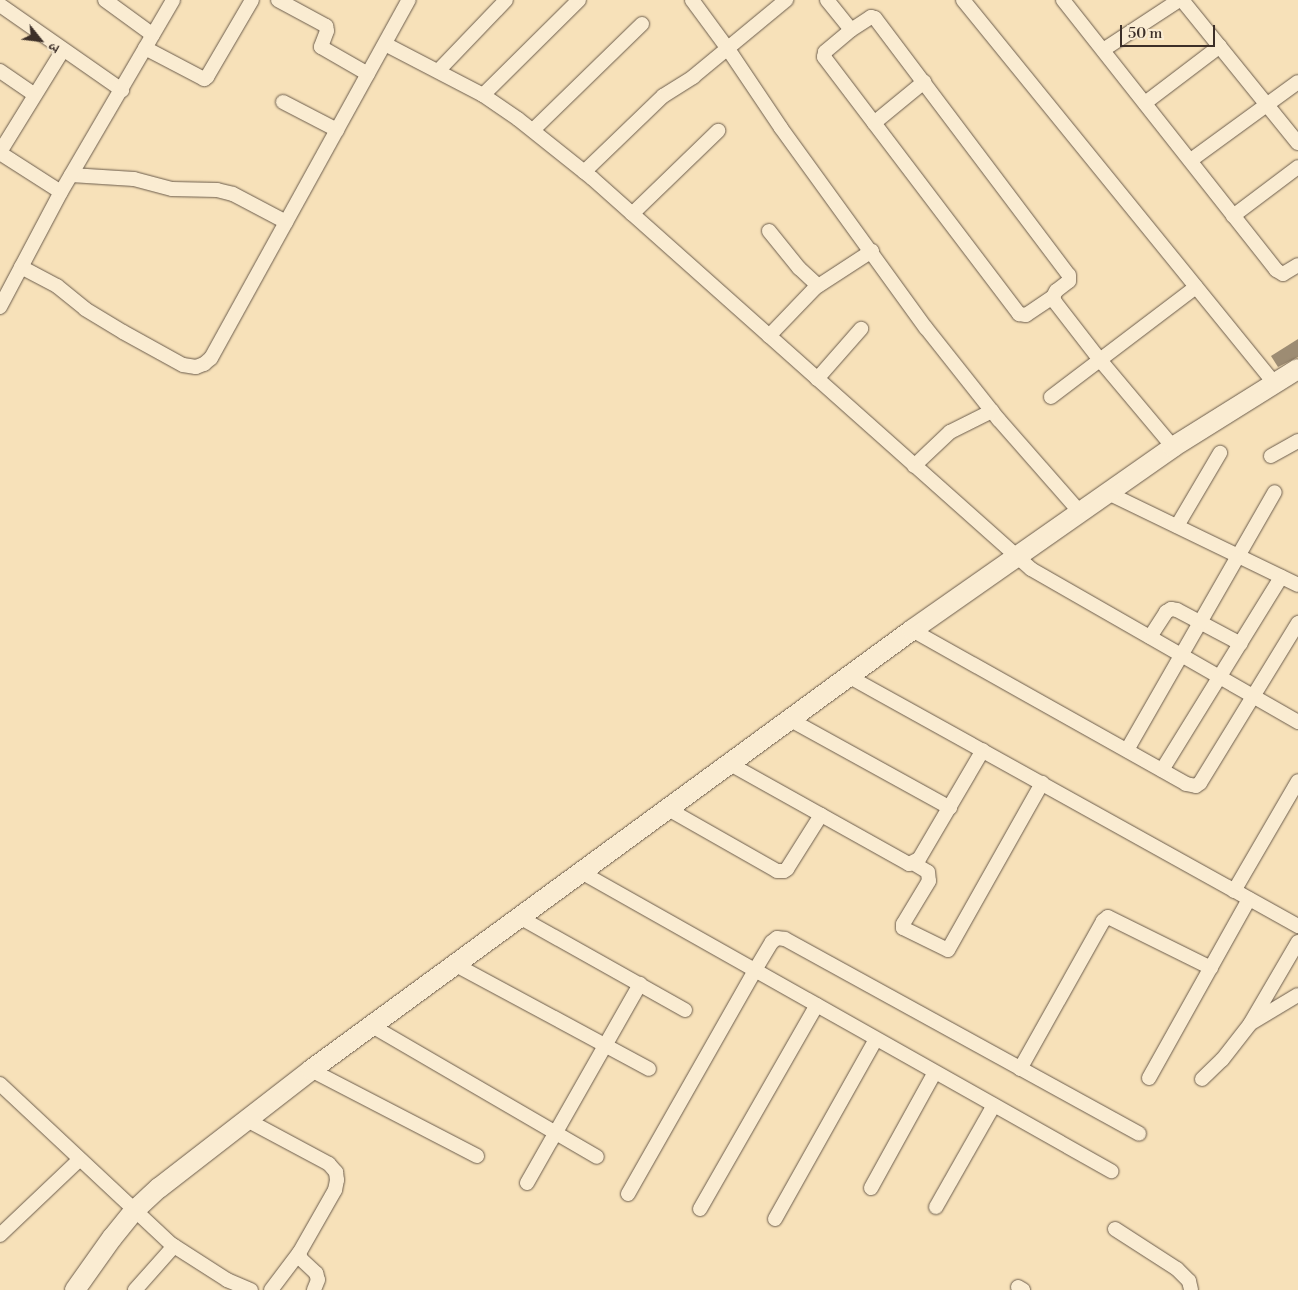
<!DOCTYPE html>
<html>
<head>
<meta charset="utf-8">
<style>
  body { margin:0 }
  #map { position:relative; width:1298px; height:1290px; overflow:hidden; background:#f7e1b9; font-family:"Libre Bodoni","Noto Serif Devanagari",serif }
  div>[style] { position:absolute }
  .building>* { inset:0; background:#9d8c73 }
  .roads { filter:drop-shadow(0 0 1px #6b5c4c) drop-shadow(0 0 1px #6b5c4c) }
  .street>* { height:14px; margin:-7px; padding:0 7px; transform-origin:7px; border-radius:7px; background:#faecd2 }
  .secondary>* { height:20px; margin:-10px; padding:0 10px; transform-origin:10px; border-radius:10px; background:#faecd2 }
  span { translate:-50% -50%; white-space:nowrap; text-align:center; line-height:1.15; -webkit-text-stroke:5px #faecd2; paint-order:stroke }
  .north { position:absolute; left:15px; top:15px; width:50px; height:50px; -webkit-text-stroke:4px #faecd2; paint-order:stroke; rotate:119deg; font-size:14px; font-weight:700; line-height:20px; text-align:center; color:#3c2f28 }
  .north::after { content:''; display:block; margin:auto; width:18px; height:22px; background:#3c2f28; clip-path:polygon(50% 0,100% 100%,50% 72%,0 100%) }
  .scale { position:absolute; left:1120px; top:25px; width:95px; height:22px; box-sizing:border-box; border:2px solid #3c2f28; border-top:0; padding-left:6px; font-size:15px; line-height:18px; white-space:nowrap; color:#3c2f28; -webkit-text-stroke:4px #faecd2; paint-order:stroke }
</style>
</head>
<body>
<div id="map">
  <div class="building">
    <div style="clip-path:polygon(1298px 339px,1298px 357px,1278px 367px,1271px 356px)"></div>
  </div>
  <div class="roads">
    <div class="street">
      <div style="left:105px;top:0;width:59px;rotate:36.1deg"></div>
      <div style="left:278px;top:0;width:55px;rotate:28.4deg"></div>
      <div style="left:326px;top:26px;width:5px;rotate:79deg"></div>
      <div style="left:327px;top:31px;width:17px;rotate:111deg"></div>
      <div style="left:321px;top:47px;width:54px;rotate:29.9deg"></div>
      <div style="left:692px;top:0;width:61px;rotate:53.7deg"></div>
      <div style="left:728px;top:49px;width:95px;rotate:56.1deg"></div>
      <div style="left:781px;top:128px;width:247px;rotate:54.1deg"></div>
      <div style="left:926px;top:328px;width:117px;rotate:51.6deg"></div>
      <div style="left:999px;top:420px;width:121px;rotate:48.7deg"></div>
      <div style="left:827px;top:0;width:38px;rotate:51deg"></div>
      <div style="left:851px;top:30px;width:24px;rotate:-33deg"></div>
      <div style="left:871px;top:17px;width:4px;rotate:14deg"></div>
      <div style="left:875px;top:18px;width:322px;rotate:53deg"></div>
      <div style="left:1069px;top:275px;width:6px;rotate:90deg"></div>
      <div style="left:1069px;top:281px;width:16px;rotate:142deg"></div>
      <div style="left:1056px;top:291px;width:7px;rotate:117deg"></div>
      <div style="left:1053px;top:297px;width:5px;rotate:68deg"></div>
      <div style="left:1055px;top:302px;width:73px;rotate:52.2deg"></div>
      <div style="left:1100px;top:360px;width:114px;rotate:50deg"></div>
      <div style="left:963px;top:0;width:492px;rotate:50.9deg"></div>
      <div style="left:1063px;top:0;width:344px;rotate:51.7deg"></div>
      <div style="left:1276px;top:270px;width:8px;rotate:30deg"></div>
      <div style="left:1283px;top:274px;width:17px;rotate:-31deg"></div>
      <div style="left:1182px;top:0;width:184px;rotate:51deg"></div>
      <div style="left:0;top:5px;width:149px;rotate:34.9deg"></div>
      <div style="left:851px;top:30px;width:34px;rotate:140deg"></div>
      <div style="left:825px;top:52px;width:5px;rotate:101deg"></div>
      <div style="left:824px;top:57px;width:323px;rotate:52.8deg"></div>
      <div style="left:1019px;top:314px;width:7px;rotate:8deg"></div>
      <div style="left:1026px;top:315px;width:32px;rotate:-34deg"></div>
      <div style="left:385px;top:44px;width:110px;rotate:27.5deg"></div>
      <div style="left:483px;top:95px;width:42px;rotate:34.4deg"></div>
      <div style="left:518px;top:119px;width:95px;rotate:38.6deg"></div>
      <div style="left:592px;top:178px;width:588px;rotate:41.69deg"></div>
      <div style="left:1031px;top:569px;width:308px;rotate:29.8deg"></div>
      <div style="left:145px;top:48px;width:67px;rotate:27.7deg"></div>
      <div style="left:204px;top:79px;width:4px;rotate:-34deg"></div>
      <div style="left:207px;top:77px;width:89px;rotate:-59.7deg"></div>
      <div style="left:1103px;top:50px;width:91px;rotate:-33.3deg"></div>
      <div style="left:0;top:71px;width:42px;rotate:34.4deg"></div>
      <div style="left:438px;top:71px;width:98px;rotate:-46.2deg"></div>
      <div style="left:483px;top:95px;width:135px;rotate:-44.7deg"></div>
      <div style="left:283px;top:102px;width:61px;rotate:27.4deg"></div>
      <div style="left:1145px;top:103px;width:94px;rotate:-37.2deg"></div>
      <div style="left:874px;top:123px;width:65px;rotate:-39.4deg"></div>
      <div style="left:533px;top:130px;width:152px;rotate:-44.2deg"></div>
      <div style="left:0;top:152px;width:120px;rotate:-58.3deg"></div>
      <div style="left:0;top:153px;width:72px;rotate:32.6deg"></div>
      <div style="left:1191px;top:160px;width:132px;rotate:-36.1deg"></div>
      <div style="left:584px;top:172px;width:110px;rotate:-43.9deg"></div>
      <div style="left:663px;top:96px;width:36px;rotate:-32deg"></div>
      <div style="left:693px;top:77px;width:121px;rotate:-39.6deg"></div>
      <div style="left:71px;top:175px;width:63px;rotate:3.6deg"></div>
      <div style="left:134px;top:179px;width:39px;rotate:15deg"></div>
      <div style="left:172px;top:189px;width:45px;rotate:1.3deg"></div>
      <div style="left:217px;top:190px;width:16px;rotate:14deg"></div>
      <div style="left:233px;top:194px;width:60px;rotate:27.8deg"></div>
      <div style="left:632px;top:214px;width:120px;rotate:-44deg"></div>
      <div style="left:1233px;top:216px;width:81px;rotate:-37deg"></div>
      <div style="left:769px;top:231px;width:48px;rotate:51deg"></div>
      <div style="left:799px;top:268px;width:26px;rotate:43deg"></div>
      <div style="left:21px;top:267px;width:41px;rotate:27.8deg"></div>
      <div style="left:57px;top:286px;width:36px;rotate:39deg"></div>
      <div style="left:85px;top:309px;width:44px;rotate:31.2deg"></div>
      <div style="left:123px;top:332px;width:68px;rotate:28.8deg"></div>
      <div style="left:183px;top:365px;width:13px;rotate:9deg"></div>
      <div style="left:196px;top:367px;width:9px;rotate:-21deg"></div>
      <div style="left:204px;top:364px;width:9px;rotate:-41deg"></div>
      <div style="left:211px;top:358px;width:409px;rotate:-61.1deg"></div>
      <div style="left:0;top:307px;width:130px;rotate:-62.1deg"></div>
      <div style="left:61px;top:192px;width:222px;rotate:-59.7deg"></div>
      <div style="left:769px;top:336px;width:66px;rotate:-46.2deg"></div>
      <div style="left:815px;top:288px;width:68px;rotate:-33deg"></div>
      <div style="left:817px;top:379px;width:67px;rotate:-48.7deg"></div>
      <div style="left:1051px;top:397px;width:182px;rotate:-37.2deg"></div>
      <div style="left:1271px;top:456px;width:31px;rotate:-29deg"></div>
      <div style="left:914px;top:466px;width:50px;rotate:-43.4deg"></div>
      <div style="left:950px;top:432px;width:47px;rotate:-26.6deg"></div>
      <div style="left:1108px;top:493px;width:211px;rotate:25.8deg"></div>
      <div style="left:1177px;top:526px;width:85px;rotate:-59.5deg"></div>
      <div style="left:912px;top:630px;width:314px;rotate:29.3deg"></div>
      <div style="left:1186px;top:784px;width:10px;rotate:11deg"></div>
      <div style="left:1196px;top:786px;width:5px;rotate:-37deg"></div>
      <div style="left:1200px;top:783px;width:188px;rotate:-58.5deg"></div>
      <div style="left:1150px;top:637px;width:30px;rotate:-57deg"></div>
      <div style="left:1166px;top:612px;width:6px;rotate:-31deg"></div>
      <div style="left:1171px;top:609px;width:6px;rotate:9deg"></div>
      <div style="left:1177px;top:610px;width:72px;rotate:28deg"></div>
      <div style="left:848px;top:676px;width:515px;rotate:29.05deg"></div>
      <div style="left:789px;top:719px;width:184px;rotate:28.9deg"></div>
      <div style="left:1127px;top:750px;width:297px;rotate:-60.2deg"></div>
      <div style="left:730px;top:764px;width:205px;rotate:29.2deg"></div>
      <div style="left:909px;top:864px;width:11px;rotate:-27deg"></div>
      <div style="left:919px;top:859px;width:126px;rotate:-59.6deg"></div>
      <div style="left:1162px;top:770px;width:227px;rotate:-58.3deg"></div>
      <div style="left:668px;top:809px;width:125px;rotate:29.6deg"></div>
      <div style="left:777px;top:871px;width:7px"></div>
      <div style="left:784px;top:871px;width:4px;rotate:-34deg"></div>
      <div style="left:787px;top:869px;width:64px;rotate:-57.8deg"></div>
      <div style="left:913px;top:863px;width:17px;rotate:31deg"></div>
      <div style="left:928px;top:872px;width:9px;rotate:84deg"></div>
      <div style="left:929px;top:881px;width:50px;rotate:121.2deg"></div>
      <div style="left:903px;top:924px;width:4px;rotate:90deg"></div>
      <div style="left:903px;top:928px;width:50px;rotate:26.1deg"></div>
      <div style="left:948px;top:950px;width:192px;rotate:-60.6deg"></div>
      <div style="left:581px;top:872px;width:609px;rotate:29.43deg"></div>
      <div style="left:1234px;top:891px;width:127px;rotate:-59.8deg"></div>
      <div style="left:521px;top:918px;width:188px;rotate:29.3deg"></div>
      <div style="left:456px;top:965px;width:219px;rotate:28.3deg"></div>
      <div style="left:1253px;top:1022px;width:52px;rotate:-31deg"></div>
      <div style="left:372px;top:1026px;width:260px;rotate:30.2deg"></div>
      <div style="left:1020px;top:1069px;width:170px;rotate:-60.7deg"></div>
      <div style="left:1103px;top:921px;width:6px;rotate:-39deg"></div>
      <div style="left:1108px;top:917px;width:115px;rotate:26.3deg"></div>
      <div style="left:311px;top:1070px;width:187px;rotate:27.4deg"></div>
      <div style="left:1149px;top:1078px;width:205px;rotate:-60.8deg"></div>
      <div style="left:1202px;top:1079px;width:28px;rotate:-44deg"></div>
      <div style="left:1222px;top:1060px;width:46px;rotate:-52.1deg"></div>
      <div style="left:1250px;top:1024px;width:95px;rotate:-59.7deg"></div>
      <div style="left:0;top:1084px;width:234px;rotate:43.1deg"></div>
      <div style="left:171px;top:1244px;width:67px;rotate:32.7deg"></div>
      <div style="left:227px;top:1280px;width:26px;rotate:23deg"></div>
      <div style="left:247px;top:1120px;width:93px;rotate:28.2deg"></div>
      <div style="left:329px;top:1164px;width:11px;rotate:49deg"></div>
      <div style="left:336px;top:1172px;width:8px;rotate:83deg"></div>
      <div style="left:337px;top:1180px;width:10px;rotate:101deg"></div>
      <div style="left:335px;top:1190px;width:73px;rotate:119.7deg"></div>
      <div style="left:299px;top:1253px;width:6px;rotate:72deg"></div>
      <div style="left:301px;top:1259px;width:21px;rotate:43deg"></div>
      <div style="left:316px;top:1273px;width:7px;rotate:74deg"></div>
      <div style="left:318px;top:1280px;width:11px;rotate:112deg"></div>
      <div style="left:527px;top:1183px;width:229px;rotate:-60.4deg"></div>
      <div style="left:871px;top:1188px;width:132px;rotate:-61.1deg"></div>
      <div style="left:628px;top:1194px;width:257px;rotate:-60.4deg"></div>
      <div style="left:755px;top:970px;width:33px;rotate:-59deg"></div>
      <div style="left:772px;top:942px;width:6px;rotate:-39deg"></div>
      <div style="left:777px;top:938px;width:8px;rotate:7deg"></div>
      <div style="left:785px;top:939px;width:404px;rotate:28.8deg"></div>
      <div style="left:936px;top:1207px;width:117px;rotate:-60.4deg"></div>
      <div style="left:700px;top:1209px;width:235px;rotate:-60.2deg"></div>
      <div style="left:775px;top:1219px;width:206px;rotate:-60.7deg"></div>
      <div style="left:1115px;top:1229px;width:74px;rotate:32.8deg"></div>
      <div style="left:1177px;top:1269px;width:17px;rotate:45deg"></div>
      <div style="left:1189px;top:1281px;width:9px;rotate:77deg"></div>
      <div style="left:0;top:1235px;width:110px;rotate:-43.5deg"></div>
      <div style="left:1018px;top:1287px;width:6px;rotate:31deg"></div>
      <div style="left:135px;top:1290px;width:59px;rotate:-48.4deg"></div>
      <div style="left:271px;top:1290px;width:46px;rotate:-52.9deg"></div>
    </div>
    <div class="secondary">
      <div style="left:75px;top:1290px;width:64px;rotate:-54.6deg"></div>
      <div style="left:112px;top:1238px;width:36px;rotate:-51deg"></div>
      <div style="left:135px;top:1210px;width:33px;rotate:-43deg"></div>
      <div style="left:159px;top:1188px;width:192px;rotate:-37.8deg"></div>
      <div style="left:311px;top:1070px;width:745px;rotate:-36.21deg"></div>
      <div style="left:912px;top:630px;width:319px;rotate:-35deg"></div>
      <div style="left:1173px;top:447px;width:147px;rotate:-32deg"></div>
    </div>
  </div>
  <div class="north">उ</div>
  <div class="scale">50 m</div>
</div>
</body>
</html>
